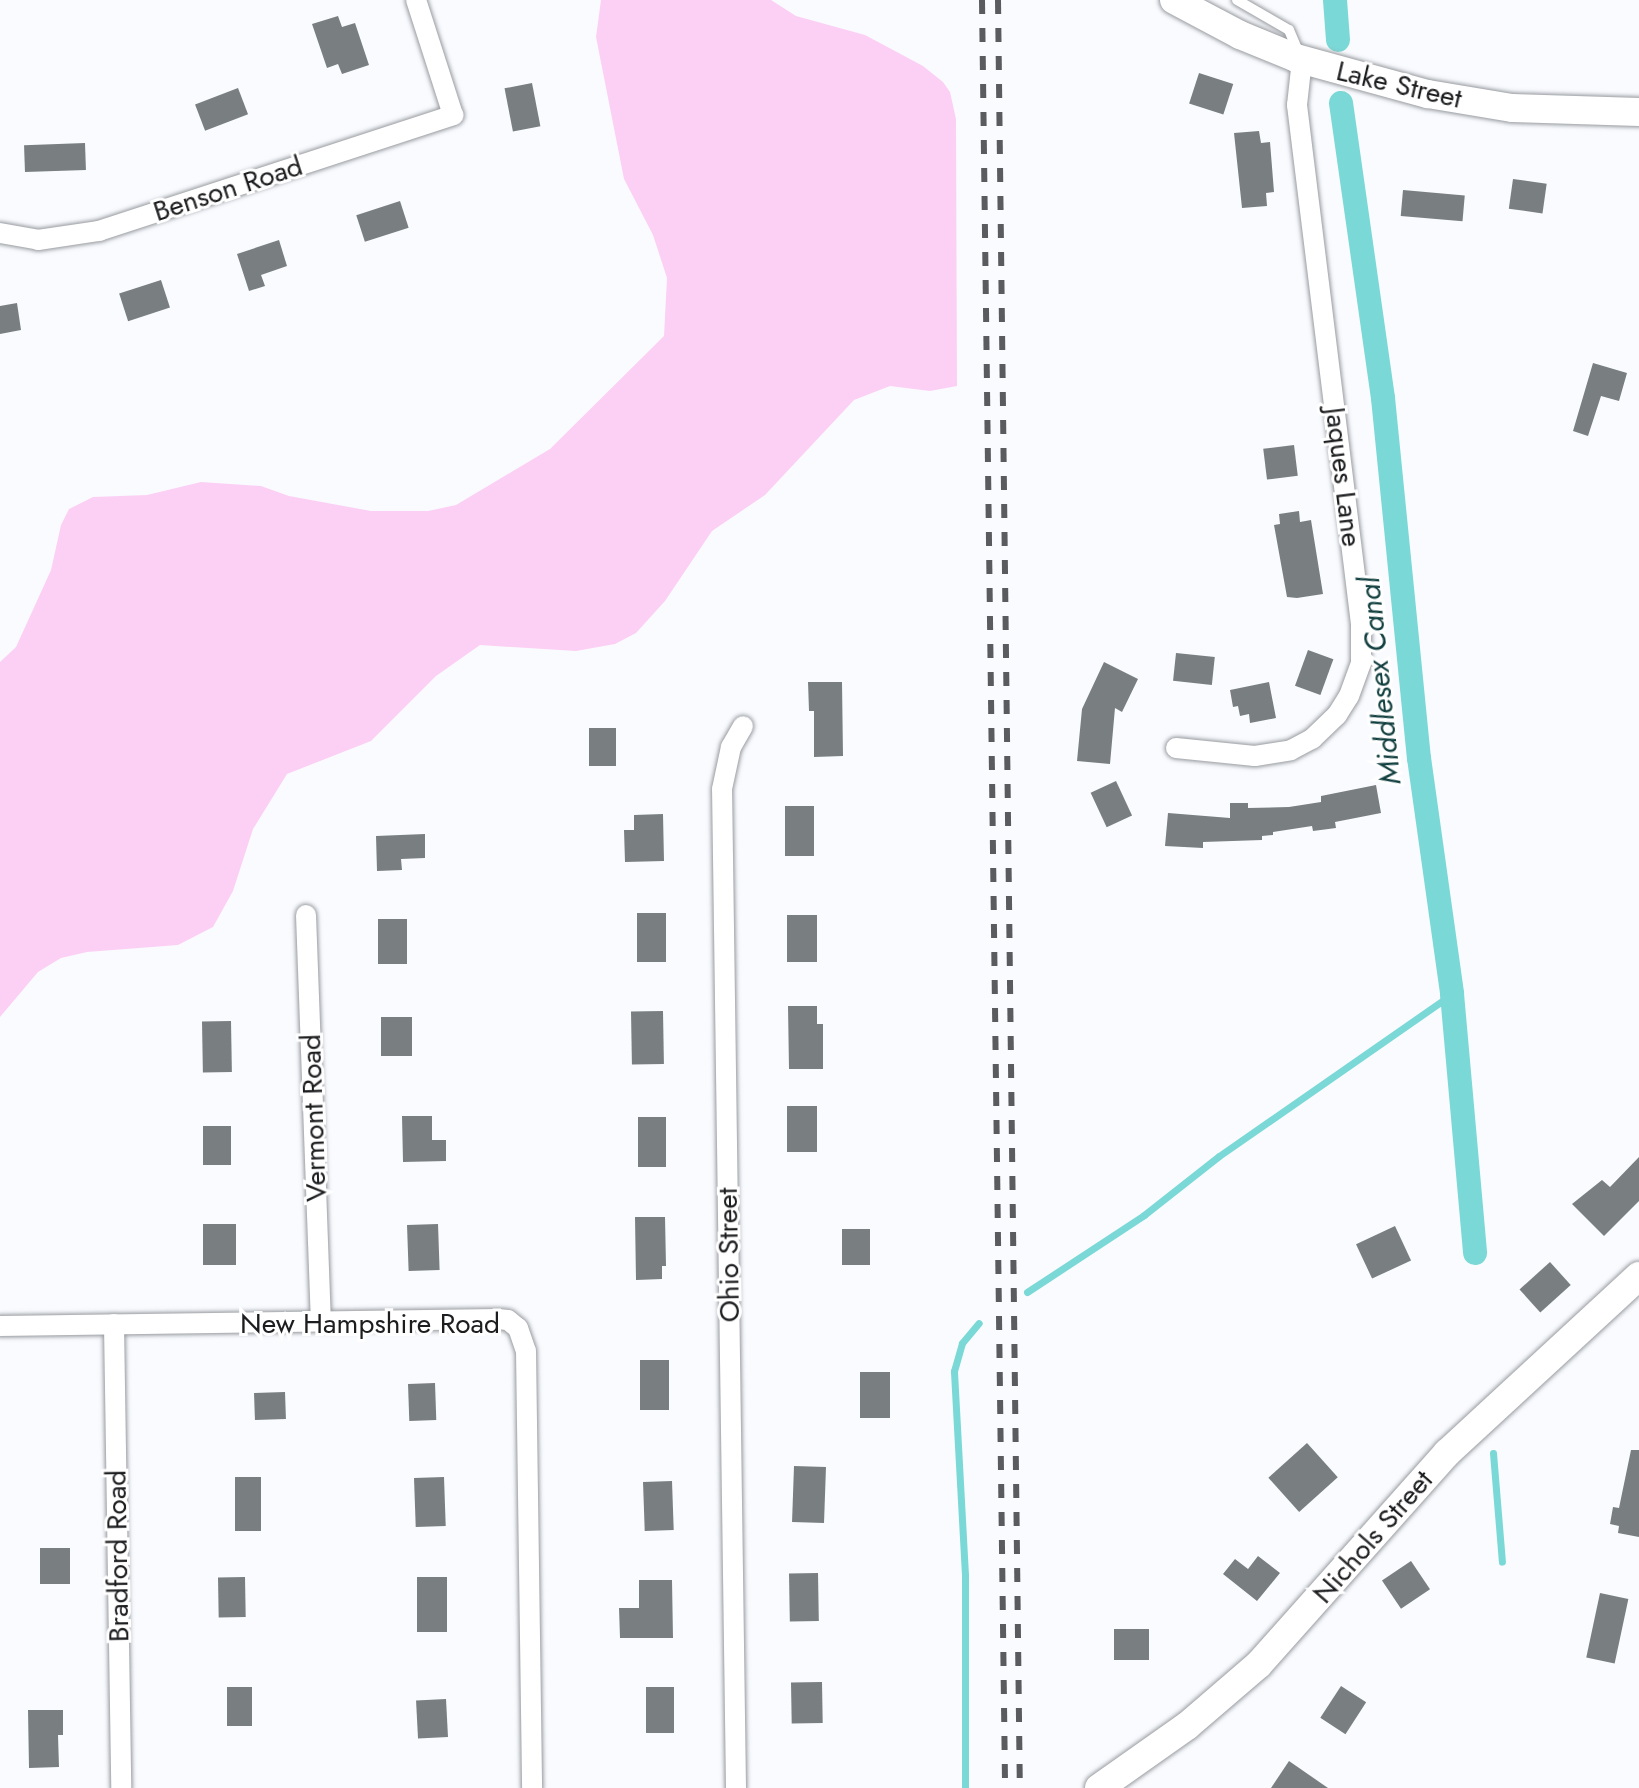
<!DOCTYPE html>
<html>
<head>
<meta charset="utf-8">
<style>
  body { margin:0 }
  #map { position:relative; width:1639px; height:1788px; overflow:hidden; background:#f9fbff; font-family:Jost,sans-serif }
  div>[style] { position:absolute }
  .green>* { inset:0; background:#fcd0f5 }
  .stream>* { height:7px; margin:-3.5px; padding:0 3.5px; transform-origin:3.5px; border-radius:3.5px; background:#7ad8d6 }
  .canal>* { height:24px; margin:-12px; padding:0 12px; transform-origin:12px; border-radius:12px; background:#7ad8d6 }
  .building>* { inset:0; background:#797e81; transform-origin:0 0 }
  .roads { filter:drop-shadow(0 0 2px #989b9f) drop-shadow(0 0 2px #989b9f) }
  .lane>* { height:10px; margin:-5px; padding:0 5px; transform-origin:5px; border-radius:5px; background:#fff }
  .street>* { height:20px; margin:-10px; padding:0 10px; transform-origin:10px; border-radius:10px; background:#fff }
  .secondary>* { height:28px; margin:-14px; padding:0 14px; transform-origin:14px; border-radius:14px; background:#fff }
  .rail>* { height:6px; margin-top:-3px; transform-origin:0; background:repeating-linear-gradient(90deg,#5a5b5e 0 14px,transparent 0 28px) }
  span { translate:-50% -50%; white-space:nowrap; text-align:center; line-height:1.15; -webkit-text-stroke:6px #fff; paint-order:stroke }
  .street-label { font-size:28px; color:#1c1d1f }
  .water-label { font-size:30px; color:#123f3f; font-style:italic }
</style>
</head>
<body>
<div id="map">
  <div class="green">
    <div style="clip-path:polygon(601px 0,771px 0,796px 16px,865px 35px,923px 66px,943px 82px,950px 92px,956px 119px,957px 386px,930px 391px,890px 386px,854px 400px,765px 495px,712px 531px,665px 601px,636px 633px,615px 644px,576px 651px,480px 645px,436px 676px,371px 741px,287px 774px,253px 829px,233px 891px,213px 927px,178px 945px,87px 952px,61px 958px,38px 972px,0 1017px,0 662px,16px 647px,51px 570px,61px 525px,69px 509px,93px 497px,147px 495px,201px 482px,261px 486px,289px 496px,371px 511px,428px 511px,456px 505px,550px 449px,664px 336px,667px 278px,653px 235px,624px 179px,596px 37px)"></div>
  </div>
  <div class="stream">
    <div style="left:1027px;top:1292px;width:140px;rotate:-33.3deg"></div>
    <div style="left:1144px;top:1215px;width:95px;rotate:-38.2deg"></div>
    <div style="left:1219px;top:1156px;width:284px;rotate:-34.8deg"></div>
    <div style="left:1493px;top:1453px;width:109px;rotate:85.3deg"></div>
    <div style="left:965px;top:1788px;width:213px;rotate:-90deg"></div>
    <div style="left:965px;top:1575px;width:204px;rotate:-93.1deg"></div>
    <div style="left:954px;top:1371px;width:29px;rotate:-74deg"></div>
    <div style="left:962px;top:1343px;width:26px;rotate:-50deg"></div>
  </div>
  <div class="canal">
    <div style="left:1335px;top:0;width:40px;rotate:85.7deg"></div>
    <div style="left:1341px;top:103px;width:298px;rotate:81.9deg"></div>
    <div style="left:1383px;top:398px;width:362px;rotate:84.3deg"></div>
    <div style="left:1419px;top:758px;width:238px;rotate:82deg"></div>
    <div style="left:1452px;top:994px;width:260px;rotate:84.9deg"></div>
  </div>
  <div class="building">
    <div style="clip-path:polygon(338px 16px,342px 27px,355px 23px,369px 65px,342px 74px,338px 64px,327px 68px,312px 24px)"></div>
    <div style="left:1199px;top:73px;width:36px;height:32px;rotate:18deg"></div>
    <div style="left:532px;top:83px;width:44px;height:28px;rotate:79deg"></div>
    <div style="left:238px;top:88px;width:28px;height:46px;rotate:69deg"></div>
    <div style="clip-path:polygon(1259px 131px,1261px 143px,1270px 142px,1274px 192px,1266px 193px,1267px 206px,1242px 208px,1234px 133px)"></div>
    <div style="left:85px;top:143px;width:27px;height:61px;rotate:88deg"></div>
    <div style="left:1513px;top:179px;width:34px;height:30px;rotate:8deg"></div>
    <div style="left:1403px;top:190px;width:62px;height:26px;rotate:5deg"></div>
    <div style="left:400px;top:201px;width:28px;height:46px;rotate:72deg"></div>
    <div style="clip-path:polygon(279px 240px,287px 266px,261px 275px,265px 286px,249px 291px,237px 254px)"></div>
    <div style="left:161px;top:280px;width:29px;height:44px;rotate:72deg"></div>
    <div style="clip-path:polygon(17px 303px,21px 330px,0 334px,0 306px)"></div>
    <div style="clip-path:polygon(1593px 363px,1627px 373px,1619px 401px,1601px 396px,1588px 436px,1573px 431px)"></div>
    <div style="left:1294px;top:445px;width:31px;height:31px;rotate:83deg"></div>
    <div style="clip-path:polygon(1299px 511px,1300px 522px,1311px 520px,1323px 594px,1297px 598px,1287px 597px,1274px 525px,1280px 524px,1279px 514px)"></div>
    <div style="left:1308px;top:650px;width:27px;height:38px;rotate:20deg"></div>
    <div style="left:1176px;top:653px;width:39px;height:28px;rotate:6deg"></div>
    <div style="clip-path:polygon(1104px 662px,1138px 679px,1122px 712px,1115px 708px,1110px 764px,1077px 761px,1082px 709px)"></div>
    <div style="clip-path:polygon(808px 682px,842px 682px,843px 756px,814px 757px,814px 711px,809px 711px)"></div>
    <div style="clip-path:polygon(1269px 682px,1276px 718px,1250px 723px,1249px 714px,1240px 716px,1238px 706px,1233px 707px,1230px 690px)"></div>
    <div style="left:589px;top:728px;width:27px;height:38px"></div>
    <div style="left:1116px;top:781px;width:38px;height:28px;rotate:65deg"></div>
    <div style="clip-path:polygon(1376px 785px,1381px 813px,1335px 822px,1336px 828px,1313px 831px,1312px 826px,1273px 832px,1273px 835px,1262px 836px,1262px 840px,1203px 842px,1203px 848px,1165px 846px,1168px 813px,1230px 818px,1230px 803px,1248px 803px,1248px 808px,1289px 807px,1321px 802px,1321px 796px)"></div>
    <div style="left:785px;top:806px;width:29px;height:50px"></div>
    <div style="clip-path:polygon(663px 814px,664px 861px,625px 862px,624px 830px,634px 830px,634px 815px)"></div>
    <div style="clip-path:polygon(425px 834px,425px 858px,401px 859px,402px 870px,377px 871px,376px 836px)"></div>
    <div style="left:637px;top:913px;width:29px;height:49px"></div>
    <div style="left:787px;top:915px;width:30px;height:47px"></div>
    <div style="left:378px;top:919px;width:29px;height:45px"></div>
    <div style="clip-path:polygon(788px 1006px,817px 1006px,817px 1024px,823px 1024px,823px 1069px,789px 1069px)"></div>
    <div style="left:663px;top:1011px;width:53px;height:32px;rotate:89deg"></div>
    <div style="left:381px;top:1017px;width:31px;height:39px"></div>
    <div style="left:231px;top:1021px;width:51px;height:29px;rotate:89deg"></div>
    <div style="left:817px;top:1106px;width:46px;height:30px;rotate:90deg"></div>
    <div style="clip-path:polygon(402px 1116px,432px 1116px,432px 1140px,446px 1140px,446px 1161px,403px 1162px)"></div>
    <div style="left:638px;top:1117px;width:28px;height:50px"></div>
    <div style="left:203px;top:1126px;width:28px;height:39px"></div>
    <div style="clip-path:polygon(1639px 1157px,1639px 1201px,1604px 1236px,1572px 1204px,1602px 1180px,1610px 1187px)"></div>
    <div style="clip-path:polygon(635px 1217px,665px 1217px,666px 1266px,662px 1266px,662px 1279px,636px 1280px)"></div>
    <div style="left:203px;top:1224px;width:33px;height:41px"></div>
    <div style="left:438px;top:1224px;width:46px;height:31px;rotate:88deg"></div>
    <div style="left:1395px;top:1226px;width:38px;height:43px;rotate:65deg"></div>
    <div style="left:842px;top:1229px;width:28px;height:36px"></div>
    <div style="left:1550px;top:1262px;width:31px;height:41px;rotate:48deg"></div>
    <div style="left:669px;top:1360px;width:50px;height:29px;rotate:90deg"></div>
    <div style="left:860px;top:1372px;width:30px;height:46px"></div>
    <div style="left:435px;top:1383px;width:37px;height:27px;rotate:88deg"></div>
    <div style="left:285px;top:1392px;width:27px;height:31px;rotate:88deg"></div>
    <div style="left:1307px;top:1443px;width:46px;height:52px;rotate:48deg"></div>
    <div style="clip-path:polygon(1631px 1450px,1639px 1450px,1639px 1537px,1618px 1533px,1619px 1526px,1610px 1524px,1613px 1507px,1619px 1508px)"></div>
    <div style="left:794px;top:1466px;width:32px;height:56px;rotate:2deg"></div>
    <div style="left:235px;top:1477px;width:26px;height:54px"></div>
    <div style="left:444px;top:1477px;width:49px;height:30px;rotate:88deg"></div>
    <div style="left:672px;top:1481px;width:49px;height:29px;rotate:88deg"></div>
    <div style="left:40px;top:1548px;width:30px;height:36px"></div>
    <div style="clip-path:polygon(1258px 1556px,1280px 1573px,1257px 1601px,1223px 1574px,1235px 1559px,1248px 1569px)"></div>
    <div style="left:1411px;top:1561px;width:34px;height:35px;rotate:56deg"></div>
    <div style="left:818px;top:1573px;width:48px;height:29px;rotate:89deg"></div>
    <div style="left:245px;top:1577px;width:40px;height:27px;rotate:89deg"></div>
    <div style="left:417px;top:1577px;width:30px;height:55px"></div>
    <div style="clip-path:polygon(639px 1580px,672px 1580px,673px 1638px,620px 1638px,619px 1608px,639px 1608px)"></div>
    <div style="left:1600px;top:1593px;width:29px;height:66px;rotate:12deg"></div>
    <div style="left:1149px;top:1629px;width:31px;height:35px;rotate:90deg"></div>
    <div style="left:822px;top:1682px;width:41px;height:31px;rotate:89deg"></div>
    <div style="left:1341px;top:1686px;width:30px;height:38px;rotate:33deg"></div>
    <div style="left:227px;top:1687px;width:25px;height:39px"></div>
    <div style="left:646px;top:1687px;width:28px;height:46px"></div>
    <div style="left:446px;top:1699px;width:38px;height:30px;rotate:87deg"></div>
    <div style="clip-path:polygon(28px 1710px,63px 1710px,63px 1735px,58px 1735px,59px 1767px,29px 1768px)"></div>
    <div style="clip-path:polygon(1289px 1761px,1328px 1788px,1271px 1788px)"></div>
  </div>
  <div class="roads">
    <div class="lane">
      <div style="left:1237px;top:0;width:60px;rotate:30deg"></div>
      <div style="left:1289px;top:30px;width:26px;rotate:67deg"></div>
    </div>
    <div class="street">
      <div style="left:0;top:233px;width:39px;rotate:10deg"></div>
      <div style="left:38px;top:240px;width:62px;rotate:-8.4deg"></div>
      <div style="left:99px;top:231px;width:373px;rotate:-18.1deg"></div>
      <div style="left:453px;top:115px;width:121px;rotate:-107.8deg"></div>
      <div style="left:1176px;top:748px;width:79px;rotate:5.8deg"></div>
      <div style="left:1255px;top:756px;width:36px;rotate:-9deg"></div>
      <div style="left:1291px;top:750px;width:24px;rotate:-28deg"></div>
      <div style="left:1312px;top:739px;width:35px;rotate:-44deg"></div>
      <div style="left:1337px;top:715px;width:22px;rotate:-58deg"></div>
      <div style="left:1349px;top:696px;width:35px;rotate:-70deg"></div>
      <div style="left:1361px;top:663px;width:39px;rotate:-90deg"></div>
      <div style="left:1361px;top:624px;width:523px;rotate:-97.03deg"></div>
      <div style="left:1297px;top:105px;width:45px;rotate:-83.7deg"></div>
      <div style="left:306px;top:915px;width:406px;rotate:87.9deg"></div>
      <div style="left:114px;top:1324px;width:464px;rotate:89.1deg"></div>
      <div style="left:0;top:1326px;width:498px;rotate:-0.8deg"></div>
      <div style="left:498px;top:1319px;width:10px;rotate:6deg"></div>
      <div style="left:508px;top:1320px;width:13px;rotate:39deg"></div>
      <div style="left:518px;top:1328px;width:24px;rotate:71deg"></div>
      <div style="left:526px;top:1351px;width:437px;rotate:89.2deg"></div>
      <div style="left:736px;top:1788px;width:999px;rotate:-90.8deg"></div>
      <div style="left:722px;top:789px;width:43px;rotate:-77.9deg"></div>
      <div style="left:731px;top:747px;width:24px;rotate:-60deg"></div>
    </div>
    <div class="secondary">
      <div style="left:1174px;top:0;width:75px;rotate:27.9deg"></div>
      <div style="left:1240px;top:35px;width:61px;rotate:22.3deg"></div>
      <div style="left:1296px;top:58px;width:137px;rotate:15.3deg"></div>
      <div style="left:1428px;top:94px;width:85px;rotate:9.5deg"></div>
      <div style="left:1512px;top:108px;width:127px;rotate:1.8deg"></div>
      <div style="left:1099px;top:1788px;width:108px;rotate:-35.2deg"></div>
      <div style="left:1187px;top:1726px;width:95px;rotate:-40.7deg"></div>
      <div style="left:1259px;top:1664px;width:283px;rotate:-48.3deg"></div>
      <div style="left:1447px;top:1453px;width:261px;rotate:-42.7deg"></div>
    </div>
  </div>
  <div class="rail">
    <div style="left:982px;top:0;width:1788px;rotate:89.26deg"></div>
    <div style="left:998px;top:0;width:1788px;rotate:89.3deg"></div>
  </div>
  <div class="street-label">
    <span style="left:1399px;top:85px;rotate:13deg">Lake Street</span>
    <span style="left:228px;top:189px;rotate:-18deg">Benson Road</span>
    <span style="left:1343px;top:477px;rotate:83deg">Jaques Lane</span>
    <span style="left:314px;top:1118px;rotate:-92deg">Vermont Road</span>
    <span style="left:729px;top:1255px;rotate:-91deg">Ohio Street</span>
    <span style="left:370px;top:1324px">New Hampshire Road</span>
    <span style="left:1373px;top:1537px;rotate:-49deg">Nichols Street</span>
    <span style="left:118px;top:1556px;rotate:-91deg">Bradford Road</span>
  </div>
  <div class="water-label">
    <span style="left:1380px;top:681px;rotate:-96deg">Middlesex Canal</span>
  </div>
</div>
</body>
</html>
